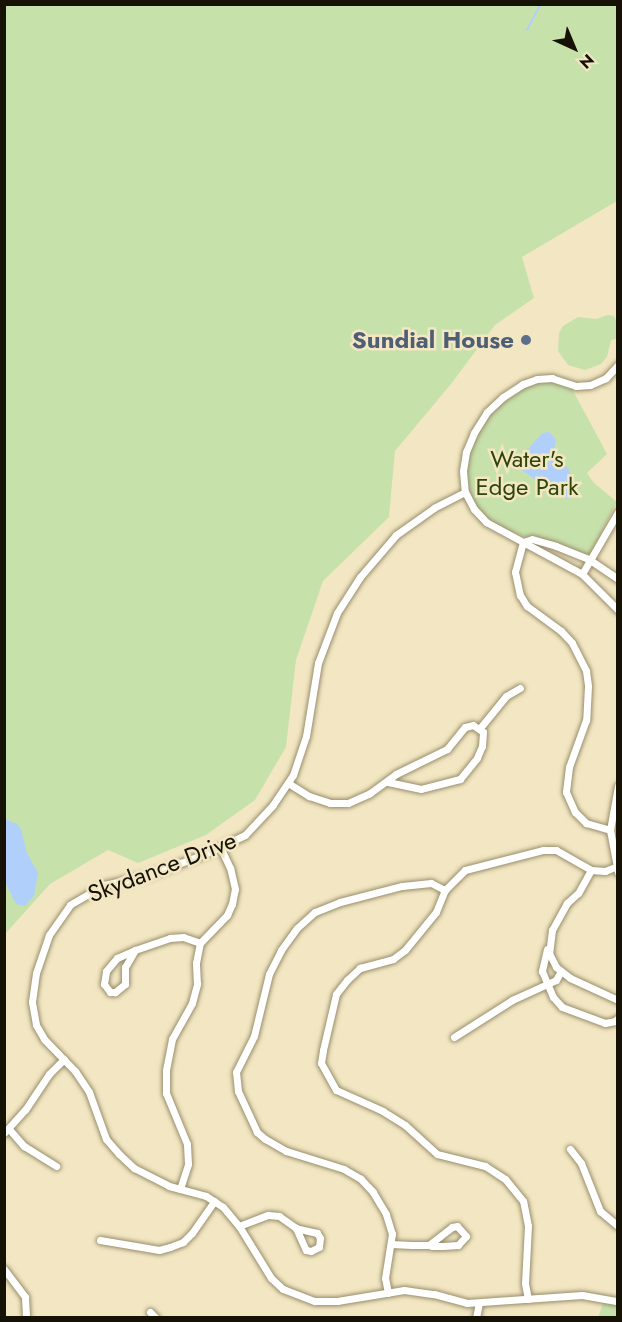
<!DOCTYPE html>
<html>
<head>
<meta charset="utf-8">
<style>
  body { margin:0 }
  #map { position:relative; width:622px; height:1322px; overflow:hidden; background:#f3e7c3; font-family:Jost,sans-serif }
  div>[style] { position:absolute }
  .green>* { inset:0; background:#c7e1ab }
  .water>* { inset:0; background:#b1cffb }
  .stream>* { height:1.5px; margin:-0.75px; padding:0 0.75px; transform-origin:0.75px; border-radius:0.75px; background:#b1cffb }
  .roads { filter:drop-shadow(0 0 2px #998e6c) drop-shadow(0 0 2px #998e6c) }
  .minor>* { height:7px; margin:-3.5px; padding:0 3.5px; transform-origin:3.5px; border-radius:3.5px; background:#fff }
  .dots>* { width:16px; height:16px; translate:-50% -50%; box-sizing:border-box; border:3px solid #f3e7c3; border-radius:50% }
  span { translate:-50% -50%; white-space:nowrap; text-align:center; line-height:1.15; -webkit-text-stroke:5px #f3e7c3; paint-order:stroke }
  .service-label { font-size:24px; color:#4e5e75; font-weight:700 }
  .right { translate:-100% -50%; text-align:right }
  .park-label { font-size:24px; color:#2e4507 }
  .street-label { font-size:24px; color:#151105 }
  .frame { position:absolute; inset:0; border:6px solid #151105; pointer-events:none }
  .north { position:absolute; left:544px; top:18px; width:60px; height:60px; -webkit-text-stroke:4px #f3e7c3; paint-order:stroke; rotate:136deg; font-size:16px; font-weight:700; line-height:24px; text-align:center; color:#151105 }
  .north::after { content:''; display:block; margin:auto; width:21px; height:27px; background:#151105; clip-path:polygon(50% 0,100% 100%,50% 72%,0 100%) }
</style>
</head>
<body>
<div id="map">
  <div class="green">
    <div style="clip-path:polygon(5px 5px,617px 5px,617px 201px,522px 257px,534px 298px,495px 325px,451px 384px,395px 451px,389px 517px,323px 581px,296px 660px,286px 747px,255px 800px,206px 835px,138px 863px,108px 850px,50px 884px,5px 934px)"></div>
    <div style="clip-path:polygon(608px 315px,614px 316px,617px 323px,616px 339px,611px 340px,607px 357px,601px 364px,585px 370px,568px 365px,558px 351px,559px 333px,563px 326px,578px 317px,596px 319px)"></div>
    <div style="clip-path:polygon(548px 381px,571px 387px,607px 454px,587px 473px,594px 483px,617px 502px,591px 553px,584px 555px,502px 529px,490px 522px,475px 506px,466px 481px,468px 458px,477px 434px,489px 414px,522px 388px)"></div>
    <div style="clip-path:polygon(605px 1297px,617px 1302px,617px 1317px,598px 1318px)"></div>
  </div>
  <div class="water">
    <div style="clip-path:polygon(549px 432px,556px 439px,553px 456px,562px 466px,568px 467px,570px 472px,573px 485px,567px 499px,539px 486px,536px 480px,520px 469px,519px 462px,523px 455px,542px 433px)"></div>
    <div style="clip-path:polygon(5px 819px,17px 824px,21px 829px,27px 853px,38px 873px,34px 896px,25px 906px,16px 904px,5px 882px)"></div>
  </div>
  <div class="stream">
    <div style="left:527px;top:30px;width:30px;rotate:-62deg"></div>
  </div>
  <div class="roads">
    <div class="minor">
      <div style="left:618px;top:365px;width:18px;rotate:133deg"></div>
      <div style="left:606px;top:378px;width:17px;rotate:156deg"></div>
      <div style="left:590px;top:385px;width:14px;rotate:176deg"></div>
      <div style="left:576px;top:386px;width:25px;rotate:-162deg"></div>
      <div style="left:552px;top:378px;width:15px;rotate:176deg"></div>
      <div style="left:537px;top:379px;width:15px;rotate:160deg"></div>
      <div style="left:523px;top:384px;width:24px;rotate:147deg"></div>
      <div style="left:503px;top:397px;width:22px;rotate:137deg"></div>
      <div style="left:487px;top:412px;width:25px;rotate:122deg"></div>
      <div style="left:474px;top:433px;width:21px;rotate:113deg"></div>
      <div style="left:466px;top:452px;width:19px;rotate:99deg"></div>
      <div style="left:463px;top:471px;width:21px;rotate:85deg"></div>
      <div style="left:465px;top:492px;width:19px;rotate:62deg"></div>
      <div style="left:474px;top:509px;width:18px;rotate:47deg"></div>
      <div style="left:486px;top:522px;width:109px;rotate:28.4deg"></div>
      <div style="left:582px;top:574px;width:51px;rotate:45deg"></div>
      <div style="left:465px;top:492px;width:35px;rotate:153deg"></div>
      <div style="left:434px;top:508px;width:47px;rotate:144.6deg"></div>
      <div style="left:396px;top:535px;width:55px;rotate:130.6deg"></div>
      <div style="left:360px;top:577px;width:43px;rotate:122.6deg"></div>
      <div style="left:337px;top:613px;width:53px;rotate:110.8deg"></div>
      <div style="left:318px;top:663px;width:74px;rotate:99.3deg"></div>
      <div style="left:306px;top:736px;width:41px;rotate:108.4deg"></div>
      <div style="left:293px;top:775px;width:36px;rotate:124deg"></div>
      <div style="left:273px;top:805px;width:41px;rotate:133deg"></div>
      <div style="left:245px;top:835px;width:42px;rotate:154.7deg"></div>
      <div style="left:207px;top:853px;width:62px;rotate:159.2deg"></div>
      <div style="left:149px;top:875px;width:46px;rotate:167.5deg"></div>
      <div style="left:104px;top:885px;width:39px;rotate:150deg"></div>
      <div style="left:70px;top:905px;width:37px;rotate:125deg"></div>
      <div style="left:49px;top:935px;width:40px;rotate:108.9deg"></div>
      <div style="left:36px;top:973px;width:29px;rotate:98deg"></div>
      <div style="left:32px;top:1002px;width:23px;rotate:80deg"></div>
      <div style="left:36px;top:1025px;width:16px;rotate:60deg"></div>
      <div style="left:44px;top:1039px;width:45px;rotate:45.9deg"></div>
      <div style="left:75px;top:1071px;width:25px;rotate:56deg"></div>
      <div style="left:89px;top:1092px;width:50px;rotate:70.1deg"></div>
      <div style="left:106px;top:1139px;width:20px;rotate:49deg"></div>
      <div style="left:119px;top:1154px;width:21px;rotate:43deg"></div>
      <div style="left:134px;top:1168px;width:39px;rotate:27deg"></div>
      <div style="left:169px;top:1186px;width:38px;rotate:15deg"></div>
      <div style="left:206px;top:1196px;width:20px;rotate:33deg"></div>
      <div style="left:223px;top:1207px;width:25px;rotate:50deg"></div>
      <div style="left:239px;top:1226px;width:61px;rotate:58.4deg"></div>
      <div style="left:271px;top:1278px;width:16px;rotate:43deg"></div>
      <div style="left:283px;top:1289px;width:34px;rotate:21deg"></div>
      <div style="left:315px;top:1301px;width:22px"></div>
      <div style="left:337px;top:1301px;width:68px;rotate:-9.3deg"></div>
      <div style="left:404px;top:1290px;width:30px;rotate:8deg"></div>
      <div style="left:434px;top:1294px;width:34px;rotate:15deg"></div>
      <div style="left:467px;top:1303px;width:115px;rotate:-4deg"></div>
      <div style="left:582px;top:1295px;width:36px;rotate:10deg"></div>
      <div style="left:523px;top:542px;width:31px;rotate:105deg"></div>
      <div style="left:515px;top:572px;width:24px;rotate:78deg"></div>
      <div style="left:520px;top:595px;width:13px;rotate:58deg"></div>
      <div style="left:527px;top:606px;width:42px;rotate:36.3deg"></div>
      <div style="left:561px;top:631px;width:16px;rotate:47deg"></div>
      <div style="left:572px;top:643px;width:31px;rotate:63deg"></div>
      <div style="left:586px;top:671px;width:15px;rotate:82deg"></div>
      <div style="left:588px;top:686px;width:34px;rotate:93deg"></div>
      <div style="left:586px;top:720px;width:50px;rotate:109.9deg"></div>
      <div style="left:569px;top:767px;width:25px;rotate:97deg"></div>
      <div style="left:566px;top:792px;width:22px;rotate:66deg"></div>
      <div style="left:575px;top:812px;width:16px;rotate:45deg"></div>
      <div style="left:586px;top:823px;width:25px;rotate:16deg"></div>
      <div style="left:523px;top:542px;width:9px;rotate:-18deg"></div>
      <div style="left:532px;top:539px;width:25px;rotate:16deg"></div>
      <div style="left:556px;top:546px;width:37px;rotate:22deg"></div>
      <div style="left:590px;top:560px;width:34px;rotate:34deg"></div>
      <div style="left:582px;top:574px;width:72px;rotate:-59.9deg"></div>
      <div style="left:480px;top:728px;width:41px;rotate:-50.9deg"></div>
      <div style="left:506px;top:696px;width:16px;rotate:-30deg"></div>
      <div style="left:288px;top:783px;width:25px;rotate:32deg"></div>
      <div style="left:309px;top:796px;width:22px;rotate:18deg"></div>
      <div style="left:330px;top:803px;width:18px"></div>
      <div style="left:348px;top:803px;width:24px;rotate:-24deg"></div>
      <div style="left:370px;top:793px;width:32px;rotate:-36deg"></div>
      <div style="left:396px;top:774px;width:57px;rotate:-26.1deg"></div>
      <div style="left:447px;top:749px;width:28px;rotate:-51deg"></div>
      <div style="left:465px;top:727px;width:8px;rotate:-14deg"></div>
      <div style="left:473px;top:725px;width:12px;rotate:35deg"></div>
      <div style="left:483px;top:732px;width:14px;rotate:94deg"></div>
      <div style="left:482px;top:746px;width:13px;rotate:113deg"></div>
      <div style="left:477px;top:758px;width:27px;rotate:129deg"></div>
      <div style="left:460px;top:779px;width:40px;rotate:165.6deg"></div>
      <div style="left:421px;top:789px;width:35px;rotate:-168deg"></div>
      <div style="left:618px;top:786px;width:45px;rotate:100.3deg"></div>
      <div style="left:610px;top:830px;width:43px;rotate:79.2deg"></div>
      <div style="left:591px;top:870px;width:26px;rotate:119deg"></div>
      <div style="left:578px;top:893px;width:15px;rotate:138deg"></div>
      <div style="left:567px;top:903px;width:31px;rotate:119deg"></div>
      <div style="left:552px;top:930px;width:23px;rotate:97deg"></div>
      <div style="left:549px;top:953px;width:16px;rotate:63deg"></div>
      <div style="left:556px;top:967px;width:18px;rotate:38deg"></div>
      <div style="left:570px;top:978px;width:53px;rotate:24.6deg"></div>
      <div style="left:547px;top:949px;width:23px;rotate:103deg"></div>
      <div style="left:542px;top:971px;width:28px;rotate:67deg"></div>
      <div style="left:553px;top:997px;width:13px;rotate:48deg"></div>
      <div style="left:562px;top:1007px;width:46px;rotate:20.4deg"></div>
      <div style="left:605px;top:1023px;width:10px;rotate:-11deg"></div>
      <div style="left:615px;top:1021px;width:4px;rotate:-45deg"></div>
      <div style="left:135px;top:950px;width:20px;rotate:120deg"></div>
      <div style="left:125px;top:967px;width:17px;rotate:90deg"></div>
      <div style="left:125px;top:984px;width:13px;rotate:141deg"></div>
      <div style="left:115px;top:992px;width:5px;rotate:180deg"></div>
      <div style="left:110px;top:992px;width:10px;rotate:-127deg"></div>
      <div style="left:104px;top:984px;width:13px;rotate:-81deg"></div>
      <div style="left:106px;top:971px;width:17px;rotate:-50deg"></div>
      <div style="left:117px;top:958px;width:20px;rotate:-24deg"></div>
      <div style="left:135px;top:950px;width:37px;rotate:-19deg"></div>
      <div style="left:170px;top:938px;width:13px;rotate:-4deg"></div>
      <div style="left:183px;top:937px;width:18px;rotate:19deg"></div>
      <div style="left:454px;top:1037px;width:69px;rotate:-32.5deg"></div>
      <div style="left:512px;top:1000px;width:48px;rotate:-24.4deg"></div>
      <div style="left:556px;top:980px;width:10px;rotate:-61deg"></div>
      <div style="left:9px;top:1129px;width:23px;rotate:49deg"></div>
      <div style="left:24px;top:1146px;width:38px;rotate:32deg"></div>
      <div style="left:4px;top:1133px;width:31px;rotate:-48deg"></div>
      <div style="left:25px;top:1110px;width:43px;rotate:-56.3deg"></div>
      <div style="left:49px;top:1074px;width:21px;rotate:-45deg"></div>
      <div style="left:570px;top:1149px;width:18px;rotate:52deg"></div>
      <div style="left:581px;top:1163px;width:52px;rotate:68.4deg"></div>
      <div style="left:600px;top:1211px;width:23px;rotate:40deg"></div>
      <div style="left:180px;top:1189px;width:26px;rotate:-72deg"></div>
      <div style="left:188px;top:1164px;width:20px;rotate:-93deg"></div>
      <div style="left:187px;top:1144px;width:55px;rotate:-112.4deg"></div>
      <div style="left:166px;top:1093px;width:23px;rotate:-90deg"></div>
      <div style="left:166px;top:1070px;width:32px;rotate:-79deg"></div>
      <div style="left:172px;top:1039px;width:41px;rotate:-60.9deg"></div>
      <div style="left:192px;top:1003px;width:20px;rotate:-75deg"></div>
      <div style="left:197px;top:984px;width:21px;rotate:-93deg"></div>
      <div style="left:196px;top:963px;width:20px;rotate:-79deg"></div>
      <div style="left:200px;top:943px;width:39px;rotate:-46deg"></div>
      <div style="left:227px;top:915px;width:12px;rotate:-66deg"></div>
      <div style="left:232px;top:904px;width:15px;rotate:-79deg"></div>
      <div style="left:235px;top:889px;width:22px;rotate:-103deg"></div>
      <div style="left:230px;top:868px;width:23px;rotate:-115deg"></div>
      <div style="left:239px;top:1226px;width:31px;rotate:-21deg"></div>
      <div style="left:268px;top:1215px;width:11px;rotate:5deg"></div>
      <div style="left:279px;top:1216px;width:21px;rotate:35deg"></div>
      <div style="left:296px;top:1228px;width:24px;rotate:66deg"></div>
      <div style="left:306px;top:1250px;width:5px;rotate:11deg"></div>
      <div style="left:311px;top:1251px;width:9px;rotate:-27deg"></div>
      <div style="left:319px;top:1247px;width:9px;rotate:-84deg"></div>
      <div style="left:320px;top:1238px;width:6px;rotate:-121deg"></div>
      <div style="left:317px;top:1233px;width:22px;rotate:-167deg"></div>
      <div style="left:100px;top:1240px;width:60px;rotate:9.6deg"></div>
      <div style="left:159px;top:1250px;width:11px;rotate:-15deg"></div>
      <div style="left:170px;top:1247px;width:14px;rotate:-21deg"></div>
      <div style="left:183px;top:1242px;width:13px;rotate:-45deg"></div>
      <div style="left:192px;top:1233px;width:39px;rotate:-55deg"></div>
      <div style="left:391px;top:1244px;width:21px;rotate:3deg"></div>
      <div style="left:412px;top:1245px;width:17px"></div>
      <div style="left:429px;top:1245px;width:3px;rotate:18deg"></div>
      <div style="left:432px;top:1246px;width:11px"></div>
      <div style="left:443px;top:1246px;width:15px;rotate:-4deg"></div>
      <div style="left:458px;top:1245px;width:12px;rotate:-48deg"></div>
      <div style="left:466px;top:1236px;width:13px;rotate:-132deg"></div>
      <div style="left:457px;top:1226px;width:5px;rotate:169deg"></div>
      <div style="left:452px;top:1227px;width:29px;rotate:142deg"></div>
      <div style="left:4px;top:1269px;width:35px;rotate:53deg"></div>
      <div style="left:25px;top:1297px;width:21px;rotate:87deg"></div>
      <div style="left:388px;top:1293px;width:15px;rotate:-101deg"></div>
      <div style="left:385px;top:1278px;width:45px;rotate:-81deg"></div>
      <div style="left:392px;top:1234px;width:21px;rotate:-107deg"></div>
      <div style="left:386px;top:1214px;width:26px;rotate:-121deg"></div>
      <div style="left:373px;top:1192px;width:18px;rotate:-133deg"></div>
      <div style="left:361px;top:1179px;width:20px;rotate:-150deg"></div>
      <div style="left:344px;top:1169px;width:61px;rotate:-162.8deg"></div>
      <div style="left:286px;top:1151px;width:24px;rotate:-150deg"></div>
      <div style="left:265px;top:1139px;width:11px;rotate:-139deg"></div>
      <div style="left:257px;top:1132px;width:45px;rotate:-114.9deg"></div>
      <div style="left:238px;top:1091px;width:19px;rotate:-96deg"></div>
      <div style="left:236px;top:1072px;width:40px;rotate:-63.4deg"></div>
      <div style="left:254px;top:1036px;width:64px;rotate:-76.4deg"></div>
      <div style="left:269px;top:974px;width:27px;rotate:-63deg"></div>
      <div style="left:281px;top:950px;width:27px;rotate:-54deg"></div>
      <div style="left:297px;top:928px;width:24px;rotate:-42deg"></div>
      <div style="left:315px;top:912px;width:27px;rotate:-22deg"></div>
      <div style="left:340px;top:902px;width:64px;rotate:-14.5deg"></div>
      <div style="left:402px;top:886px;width:29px;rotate:-6deg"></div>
      <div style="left:431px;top:883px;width:16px;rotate:27deg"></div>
      <div style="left:528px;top:1299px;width:16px;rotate:-101deg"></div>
      <div style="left:525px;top:1283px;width:57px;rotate:-87deg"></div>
      <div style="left:528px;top:1226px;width:25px;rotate:-101deg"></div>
      <div style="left:523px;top:1201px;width:28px;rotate:-129deg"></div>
      <div style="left:505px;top:1179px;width:24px;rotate:-147deg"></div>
      <div style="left:485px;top:1166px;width:49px;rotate:-166deg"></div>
      <div style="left:437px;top:1154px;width:43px;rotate:-137.8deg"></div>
      <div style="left:405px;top:1125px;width:26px;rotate:-148deg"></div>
      <div style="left:383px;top:1111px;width:51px;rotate:-155.9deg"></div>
      <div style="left:336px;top:1090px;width:31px;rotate:-119deg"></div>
      <div style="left:321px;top:1063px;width:13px;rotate:-81deg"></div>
      <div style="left:323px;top:1050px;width:57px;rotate:-76.9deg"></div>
      <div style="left:336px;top:994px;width:18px;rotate:-52deg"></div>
      <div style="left:347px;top:980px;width:18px;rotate:-43deg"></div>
      <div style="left:360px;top:968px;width:34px;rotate:-15deg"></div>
      <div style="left:393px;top:959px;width:15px;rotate:-37deg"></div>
      <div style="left:405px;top:950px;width:49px;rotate:-50.8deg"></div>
      <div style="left:436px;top:912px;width:24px;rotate:-68deg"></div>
      <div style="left:445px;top:890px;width:28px;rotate:-45deg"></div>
      <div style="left:465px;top:870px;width:81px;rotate:-14.4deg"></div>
      <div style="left:543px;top:850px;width:13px"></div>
      <div style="left:556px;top:850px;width:40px;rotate:29.7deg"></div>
      <div style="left:591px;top:870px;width:14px;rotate:4deg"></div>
      <div style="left:605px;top:871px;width:11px;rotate:-22deg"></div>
      <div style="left:150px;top:1312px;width:8px;rotate:45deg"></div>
      <div style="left:476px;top:1318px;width:15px;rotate:-79deg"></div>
    </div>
  </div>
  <div class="dots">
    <div style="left:526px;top:340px;background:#5c6f8a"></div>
  </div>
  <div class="service-label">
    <span class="right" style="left:514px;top:340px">Sundial House</span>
  </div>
  <div class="park-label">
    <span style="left:527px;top:473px">Water's<br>Edge Park</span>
  </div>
  <div class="street-label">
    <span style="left:162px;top:867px;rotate:-21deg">Skydance Drive</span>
  </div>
  <div class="frame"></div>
  <div class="north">N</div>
</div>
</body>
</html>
